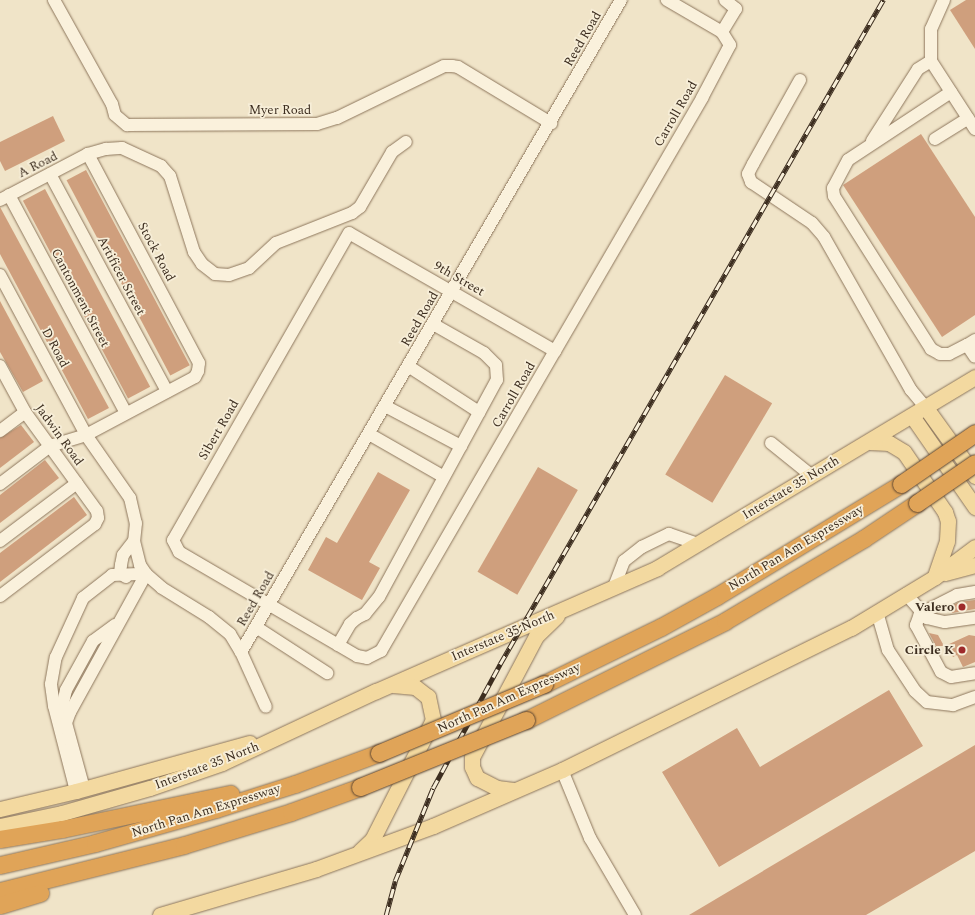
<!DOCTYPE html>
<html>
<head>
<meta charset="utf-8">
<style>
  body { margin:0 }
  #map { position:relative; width:975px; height:915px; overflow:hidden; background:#f0e4c8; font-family:Spectral,serif }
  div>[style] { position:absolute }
  .building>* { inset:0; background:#cf9f7d; transform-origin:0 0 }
  .roads { filter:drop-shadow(0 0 1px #8d765c) drop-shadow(0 0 1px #8d765c) }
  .minor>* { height:12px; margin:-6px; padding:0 6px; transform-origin:6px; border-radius:6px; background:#faf1dc }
  .major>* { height:15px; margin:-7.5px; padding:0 7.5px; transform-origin:7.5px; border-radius:7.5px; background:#f3d9a0 }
  .highway>* { height:17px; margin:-8.5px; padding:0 8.5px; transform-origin:8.5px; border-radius:8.5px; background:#e0a458 }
  .rail>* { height:4.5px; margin-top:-2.25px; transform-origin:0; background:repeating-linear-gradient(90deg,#f7eed8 0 9px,#3d2e20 0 18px); box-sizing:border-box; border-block:1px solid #3d2e20 }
  .bridges { filter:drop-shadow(0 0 1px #5b4430) drop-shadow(0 0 1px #5b4430) }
  .highway-bridge>* { height:17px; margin:-8.5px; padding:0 8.5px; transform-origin:8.5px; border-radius:8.5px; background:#e0a458 }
  .dots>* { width:11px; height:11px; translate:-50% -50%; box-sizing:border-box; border:2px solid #f7eed8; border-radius:50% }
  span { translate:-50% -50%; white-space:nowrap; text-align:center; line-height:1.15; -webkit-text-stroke:3.5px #f7eed8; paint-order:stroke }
  .street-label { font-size:13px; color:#3d2e20 }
  .poi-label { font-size:13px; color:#3d2e20; font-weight:700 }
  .right { translate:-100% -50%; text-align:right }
</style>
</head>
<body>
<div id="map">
  <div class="building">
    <div style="clip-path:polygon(966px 0,975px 0,975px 49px,950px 10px)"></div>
    <div style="clip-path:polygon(53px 116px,65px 141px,5px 171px,0 161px,0 142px)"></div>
    <div style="clip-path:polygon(921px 134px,975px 217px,975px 315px,942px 337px,843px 185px)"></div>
    <div style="left:86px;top:170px;width:221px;height:22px;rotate:62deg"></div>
    <div style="left:45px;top:189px;width:224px;height:25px;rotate:62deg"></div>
    <div style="clip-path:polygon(0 207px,109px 408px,88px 419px,0 254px)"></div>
    <div style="clip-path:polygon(0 301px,43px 381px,23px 392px,0 352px)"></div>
    <div style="left:725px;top:375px;width:55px;height:116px;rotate:31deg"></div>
    <div style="clip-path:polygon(21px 425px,34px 442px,0 468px,0 438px)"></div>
    <div style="clip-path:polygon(45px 460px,59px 478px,0 523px,0 495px)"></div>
    <div style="left:538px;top:467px;width:46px;height:121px;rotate:30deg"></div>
    <div style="clip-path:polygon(378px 472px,410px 490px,369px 562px,380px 568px,362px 600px,308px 570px,326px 537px,337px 543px)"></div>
    <div style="clip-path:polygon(74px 497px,87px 515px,0 582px,0 553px)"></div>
    <div style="clip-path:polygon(975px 600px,975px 609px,952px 613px,949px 607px,959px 602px)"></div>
    <div style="clip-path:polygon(929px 633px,938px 635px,944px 646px,936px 646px)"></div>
    <div style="clip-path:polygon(969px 635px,975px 636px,975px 662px,963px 667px,957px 655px,953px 657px,947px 645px)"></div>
    <div style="clip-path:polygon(889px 690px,923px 746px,719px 867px,662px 772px,737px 728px,760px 767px)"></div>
    <div style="clip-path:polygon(975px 745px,975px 851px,866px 915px,689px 915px)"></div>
  </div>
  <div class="roads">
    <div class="minor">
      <div style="left:54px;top:0;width:119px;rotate:60.9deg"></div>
      <div style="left:112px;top:104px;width:11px;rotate:75deg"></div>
      <div style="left:115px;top:115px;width:16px;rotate:40deg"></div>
      <div style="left:127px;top:125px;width:190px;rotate:-0.3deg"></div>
      <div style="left:317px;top:124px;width:21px;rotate:-17deg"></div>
      <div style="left:337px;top:118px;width:119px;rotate:-25.9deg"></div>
      <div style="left:444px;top:66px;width:8px"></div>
      <div style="left:452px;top:66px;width:6px;rotate:9deg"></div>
      <div style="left:458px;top:67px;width:109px;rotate:31.1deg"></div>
      <div style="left:944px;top:0;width:32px;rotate:114deg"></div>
      <div style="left:931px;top:29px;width:32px;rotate:90deg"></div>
      <div style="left:931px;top:61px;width:81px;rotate:57.1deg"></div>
      <div style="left:722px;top:32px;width:27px;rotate:-59deg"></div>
      <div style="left:736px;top:9px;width:14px;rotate:-141deg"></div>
      <div style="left:800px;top:80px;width:96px;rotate:119.2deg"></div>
      <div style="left:753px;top:164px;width:11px;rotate:117deg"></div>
      <div style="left:748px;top:174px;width:9px;rotate:69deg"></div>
      <div style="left:751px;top:182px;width:73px;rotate:33.9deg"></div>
      <div style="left:812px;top:223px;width:18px;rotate:49deg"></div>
      <div style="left:824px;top:237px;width:176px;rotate:60.4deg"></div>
      <div style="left:911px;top:390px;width:23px;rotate:50deg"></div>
      <div style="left:951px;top:92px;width:123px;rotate:146.6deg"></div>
      <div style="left:848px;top:160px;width:32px;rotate:118deg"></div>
      <div style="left:833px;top:188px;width:8px;rotate:83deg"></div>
      <div style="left:834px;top:196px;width:181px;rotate:57.6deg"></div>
      <div style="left:931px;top:349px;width:10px;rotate:29deg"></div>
      <div style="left:940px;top:354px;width:9px"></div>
      <div style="left:949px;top:354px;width:20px;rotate:-27deg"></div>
      <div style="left:935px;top:139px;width:39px;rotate:-32deg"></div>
      <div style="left:872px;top:141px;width:85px;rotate:-57.4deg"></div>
      <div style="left:918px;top:69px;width:15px;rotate:-32deg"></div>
      <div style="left:50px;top:174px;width:247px;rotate:61.7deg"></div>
      <div style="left:9px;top:195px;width:247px;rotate:61.8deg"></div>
      <div style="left:0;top:200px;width:99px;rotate:-27.6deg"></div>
      <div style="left:88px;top:154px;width:19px;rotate:-16deg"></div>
      <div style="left:106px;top:149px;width:16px;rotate:-4deg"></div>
      <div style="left:122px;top:148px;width:43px;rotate:24.8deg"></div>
      <div style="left:161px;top:166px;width:13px;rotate:48deg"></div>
      <div style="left:170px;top:176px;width:80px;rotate:72.5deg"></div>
      <div style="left:194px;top:252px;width:14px;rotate:56deg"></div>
      <div style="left:202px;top:264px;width:16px;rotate:38deg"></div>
      <div style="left:215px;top:274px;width:14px;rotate:4deg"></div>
      <div style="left:229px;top:275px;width:21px;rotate:-19deg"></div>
      <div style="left:249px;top:268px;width:37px;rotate:-43deg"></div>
      <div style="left:276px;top:243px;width:82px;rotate:-21.5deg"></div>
      <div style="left:352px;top:213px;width:10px;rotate:-37deg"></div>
      <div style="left:360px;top:207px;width:64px;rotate:-59.8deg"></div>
      <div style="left:392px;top:152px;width:17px;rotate:-36deg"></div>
      <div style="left:0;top:275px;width:182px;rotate:61.7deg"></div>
      <div style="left:86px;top:435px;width:77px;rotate:55.1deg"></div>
      <div style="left:130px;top:498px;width:26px;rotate:77deg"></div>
      <div style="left:136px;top:523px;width:18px;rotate:96deg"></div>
      <div style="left:134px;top:541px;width:25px;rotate:76deg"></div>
      <div style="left:140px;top:565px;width:11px;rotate:56deg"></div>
      <div style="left:146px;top:574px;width:21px;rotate:41deg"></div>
      <div style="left:162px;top:588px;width:55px;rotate:31.7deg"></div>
      <div style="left:209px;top:617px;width:27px;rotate:39deg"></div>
      <div style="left:230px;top:634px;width:21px;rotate:59deg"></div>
      <div style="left:241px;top:652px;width:60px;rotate:65.6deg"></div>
      <div style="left:975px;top:340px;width:9px;rotate:148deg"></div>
      <div style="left:967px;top:345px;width:14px;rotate:56deg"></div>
      <div style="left:555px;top:351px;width:237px;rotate:-150.2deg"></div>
      <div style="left:349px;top:233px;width:354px;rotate:119.8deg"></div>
      <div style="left:173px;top:540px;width:13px;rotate:63deg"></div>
      <div style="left:179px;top:552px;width:206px;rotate:30.3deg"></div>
      <div style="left:357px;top:656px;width:10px;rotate:11deg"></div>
      <div style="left:367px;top:658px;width:16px;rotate:-27deg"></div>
      <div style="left:381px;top:651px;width:347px;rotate:-59.9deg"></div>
      <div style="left:555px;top:351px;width:293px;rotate:-59.8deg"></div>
      <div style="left:702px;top:98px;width:60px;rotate:-62.2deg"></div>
      <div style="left:730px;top:45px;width:15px;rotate:-122deg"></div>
      <div style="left:722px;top:32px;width:64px;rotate:-149.8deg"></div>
      <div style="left:0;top:366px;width:52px;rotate:61.5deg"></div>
      <div style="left:25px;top:412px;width:122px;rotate:54deg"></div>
      <div style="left:97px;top:511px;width:7px;rotate:82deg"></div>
      <div style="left:98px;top:518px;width:7px;rotate:117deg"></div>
      <div style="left:95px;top:524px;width:119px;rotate:142.8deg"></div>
      <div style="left:408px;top:366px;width:85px;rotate:32.9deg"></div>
      <div style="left:385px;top:406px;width:86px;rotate:27.8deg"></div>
      <div style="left:0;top:431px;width:31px;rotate:-37deg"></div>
      <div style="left:369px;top:434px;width:86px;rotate:29.8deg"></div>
      <div style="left:771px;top:443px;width:53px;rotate:38.8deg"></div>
      <div style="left:0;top:484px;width:63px;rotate:-37.2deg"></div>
      <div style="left:50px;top:446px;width:38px;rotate:-17deg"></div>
      <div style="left:86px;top:435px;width:123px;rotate:-28deg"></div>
      <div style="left:195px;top:377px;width:7px;rotate:-63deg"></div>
      <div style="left:198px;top:371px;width:8px;rotate:-83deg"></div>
      <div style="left:199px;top:363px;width:237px;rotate:-118deg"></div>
      <div style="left:0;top:541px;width:96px;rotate:-37deg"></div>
      <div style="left:126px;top:577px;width:7px;rotate:-146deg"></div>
      <div style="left:120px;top:573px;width:8px;rotate:-83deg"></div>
      <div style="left:121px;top:565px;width:10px;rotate:-79deg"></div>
      <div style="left:123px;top:555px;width:18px;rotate:-52deg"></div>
      <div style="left:614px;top:587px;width:28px;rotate:-69deg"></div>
      <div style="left:624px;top:561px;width:23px;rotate:-38deg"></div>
      <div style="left:642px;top:547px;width:30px;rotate:-26deg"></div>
      <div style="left:669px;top:534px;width:31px;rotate:19deg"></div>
      <div style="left:975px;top:592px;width:18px;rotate:171deg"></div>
      <div style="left:957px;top:595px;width:42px;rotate:152.8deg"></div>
      <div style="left:920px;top:614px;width:12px;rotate:110deg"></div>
      <div style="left:916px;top:625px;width:53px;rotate:62deg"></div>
      <div style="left:941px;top:672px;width:11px;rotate:27deg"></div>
      <div style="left:951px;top:677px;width:24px;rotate:-9deg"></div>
      <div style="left:906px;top:594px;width:32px;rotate:49deg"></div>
      <div style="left:927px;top:618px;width:18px;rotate:13deg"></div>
      <div style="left:945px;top:622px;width:30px;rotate:-8deg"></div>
      <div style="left:877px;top:612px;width:40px;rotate:74deg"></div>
      <div style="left:888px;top:650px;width:49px;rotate:56.6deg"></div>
      <div style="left:915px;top:691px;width:16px;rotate:43deg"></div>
      <div style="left:927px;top:702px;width:26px;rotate:7deg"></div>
      <div style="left:953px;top:705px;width:23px;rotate:-20deg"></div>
      <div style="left:256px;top:627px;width:85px;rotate:32.9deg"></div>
      <div style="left:338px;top:645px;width:24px;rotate:-60deg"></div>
      <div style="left:350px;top:624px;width:9px;rotate:-41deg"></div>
      <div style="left:357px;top:618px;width:9px;rotate:-27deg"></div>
      <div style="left:365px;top:614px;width:22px;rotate:-51deg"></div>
      <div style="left:379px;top:597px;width:247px;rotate:-61.5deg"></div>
      <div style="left:497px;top:380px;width:15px;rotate:-94deg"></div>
      <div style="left:496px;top:365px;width:17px;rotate:-135deg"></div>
      <div style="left:484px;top:353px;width:59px;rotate:-150.4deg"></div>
      <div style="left:241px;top:652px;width:755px;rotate:-59.77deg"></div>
      <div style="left:66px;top:722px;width:19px;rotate:-99deg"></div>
      <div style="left:63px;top:703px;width:13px;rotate:-77deg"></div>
      <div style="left:66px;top:690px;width:56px;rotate:-61.1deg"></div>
      <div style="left:93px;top:641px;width:27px;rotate:-36deg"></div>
      <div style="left:562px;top:770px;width:74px;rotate:67.6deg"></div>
      <div style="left:590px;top:838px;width:89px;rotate:59.7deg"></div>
      <div style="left:76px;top:791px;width:88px;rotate:-104.5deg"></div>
      <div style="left:54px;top:706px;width:22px;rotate:-98deg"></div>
      <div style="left:51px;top:684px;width:27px;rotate:-80deg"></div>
      <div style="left:56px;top:657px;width:65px;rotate:-65.4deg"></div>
      <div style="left:83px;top:598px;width:37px;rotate:-38deg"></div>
      <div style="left:112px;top:575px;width:34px;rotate:-2deg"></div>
      <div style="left:146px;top:574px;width:158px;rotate:118.8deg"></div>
      <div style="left:70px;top:712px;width:12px;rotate:110deg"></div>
      <div style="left:66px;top:723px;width:68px;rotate:74.7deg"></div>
    </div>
    <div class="major">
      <div style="left:926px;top:408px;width:84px;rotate:54.2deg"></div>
      <div style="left:912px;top:416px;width:111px;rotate:55.3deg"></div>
      <div style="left:870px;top:442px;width:19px;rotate:3deg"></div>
      <div style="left:889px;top:443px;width:17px;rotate:31deg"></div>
      <div style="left:904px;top:452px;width:73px;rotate:55.7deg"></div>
      <div style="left:945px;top:512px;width:9px;rotate:72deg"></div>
      <div style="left:948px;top:521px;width:20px;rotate:93deg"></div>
      <div style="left:947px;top:541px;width:37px;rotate:109deg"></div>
      <div style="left:945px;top:573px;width:31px;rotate:-15deg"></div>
      <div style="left:513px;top:790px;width:16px;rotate:-173deg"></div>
      <div style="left:497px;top:788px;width:22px;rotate:-153deg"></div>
      <div style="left:477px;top:778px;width:12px;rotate:-114deg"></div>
      <div style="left:472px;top:767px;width:10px;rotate:-90deg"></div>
      <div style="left:472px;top:757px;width:137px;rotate:-62.1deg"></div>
      <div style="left:536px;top:636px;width:29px;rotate:-44deg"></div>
      <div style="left:0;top:809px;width:78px;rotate:-13.3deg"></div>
      <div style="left:76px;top:791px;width:180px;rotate:-15.5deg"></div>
      <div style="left:0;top:826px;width:63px;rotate:-11.8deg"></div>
      <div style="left:62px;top:813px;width:91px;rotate:-15.9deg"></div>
      <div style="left:150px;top:788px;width:76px;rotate:-19.1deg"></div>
      <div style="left:222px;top:763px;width:170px;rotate:-25.1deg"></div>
      <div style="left:376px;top:691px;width:307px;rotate:-23.6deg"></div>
      <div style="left:657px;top:568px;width:371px;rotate:-31deg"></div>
      <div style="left:360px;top:851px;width:16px;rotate:-43deg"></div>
      <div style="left:372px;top:840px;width:135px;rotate:-63.1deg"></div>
      <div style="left:433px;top:720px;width:24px;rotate:-102deg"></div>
      <div style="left:428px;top:697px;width:16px;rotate:-142deg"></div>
      <div style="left:415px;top:687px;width:22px;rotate:-175deg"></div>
      <div style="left:160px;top:915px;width:163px;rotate:-16.4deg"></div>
      <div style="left:316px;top:869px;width:125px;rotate:-20.2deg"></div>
      <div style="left:433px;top:826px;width:141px;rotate:-23.5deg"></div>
      <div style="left:562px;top:770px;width:322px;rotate:-26.2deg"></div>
      <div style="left:851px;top:628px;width:98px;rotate:-31.3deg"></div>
      <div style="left:935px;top:577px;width:50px;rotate:-36.9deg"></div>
    </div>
    <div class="highway">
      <div style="left:544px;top:684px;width:130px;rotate:-26deg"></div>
      <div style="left:661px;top:627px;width:64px;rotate:-29deg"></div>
      <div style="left:717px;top:596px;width:215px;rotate:-31.3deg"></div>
      <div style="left:526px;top:720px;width:222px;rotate:-26.4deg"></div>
      <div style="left:725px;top:621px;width:161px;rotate:-30.7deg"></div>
      <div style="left:863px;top:539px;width:65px;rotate:-33.7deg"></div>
      <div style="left:0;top:839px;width:63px;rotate:-9.2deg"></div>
      <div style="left:62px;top:829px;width:172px;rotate:-11.8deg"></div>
      <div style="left:0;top:865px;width:98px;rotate:-13deg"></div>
      <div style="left:95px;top:843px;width:126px;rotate:-15.7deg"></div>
      <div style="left:216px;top:809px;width:83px;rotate:-17.6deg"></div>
      <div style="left:295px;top:784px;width:90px;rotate:-20.3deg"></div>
      <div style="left:0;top:891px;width:190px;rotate:-14deg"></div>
      <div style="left:184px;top:845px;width:112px;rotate:-17.1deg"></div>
      <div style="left:291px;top:812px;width:73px;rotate:-19.9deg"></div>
      <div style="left:0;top:905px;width:42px;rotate:-16.7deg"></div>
    </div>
  </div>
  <div class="rail">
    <div style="left:386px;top:915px;width:35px;rotate:-75deg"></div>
    <div style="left:395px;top:881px;width:100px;rotate:-67.8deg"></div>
    <div style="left:433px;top:788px;width:141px;rotate:-61.6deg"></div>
    <div style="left:500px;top:664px;width:767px;rotate:-60.02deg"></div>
  </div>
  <div class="bridges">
    <div class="highway-bridge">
      <div style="left:901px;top:484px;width:90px;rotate:-34.6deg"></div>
      <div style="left:917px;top:503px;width:70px;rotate:-34.6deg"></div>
      <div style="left:379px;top:753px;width:179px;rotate:-22.7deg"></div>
      <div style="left:360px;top:787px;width:179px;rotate:-22deg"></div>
    </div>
  </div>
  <div class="dots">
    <div style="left:962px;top:607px;background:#9e2a2b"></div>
    <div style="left:962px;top:650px;background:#9e2a2b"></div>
  </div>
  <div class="street-label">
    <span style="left:583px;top:39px;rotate:-60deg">Reed Road</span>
    <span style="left:280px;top:110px">Myer Road</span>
    <span style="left:676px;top:114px;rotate:-60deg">Carroll Road</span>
    <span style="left:38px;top:165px;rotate:-27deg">A Road</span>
    <span style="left:156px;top:252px;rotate:62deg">Stock Road</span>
    <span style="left:121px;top:276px;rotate:62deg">Artificer Street</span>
    <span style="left:459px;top:279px;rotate:30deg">9th Street</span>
    <span style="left:80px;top:298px;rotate:62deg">Cantonment Street</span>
    <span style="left:420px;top:319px;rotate:-60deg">Reed Road</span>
    <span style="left:55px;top:348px;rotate:62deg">D Road</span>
    <span style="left:514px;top:395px;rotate:-60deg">Carroll Road</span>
    <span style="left:219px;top:430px;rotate:-60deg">Sibert Road</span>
    <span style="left:59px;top:435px;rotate:54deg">Jadwin Road</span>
    <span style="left:791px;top:488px;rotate:-31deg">Interstate 35 North</span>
    <span style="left:796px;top:548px;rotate:-31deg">North Pan Am Expressway</span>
    <span style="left:256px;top:599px;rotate:-60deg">Reed Road</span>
    <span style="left:503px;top:636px;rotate:-23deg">Interstate 35 North</span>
    <span style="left:509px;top:698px;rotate:-24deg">North Pan Am Expressway</span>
    <span style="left:207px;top:766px;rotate:-21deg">Interstate 35 North</span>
    <span style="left:206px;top:811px;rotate:-17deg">North Pan Am Expressway</span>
  </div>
  <div class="poi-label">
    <span class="right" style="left:954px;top:607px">Valero</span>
    <span class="right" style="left:954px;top:650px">Circle K</span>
  </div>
</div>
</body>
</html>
